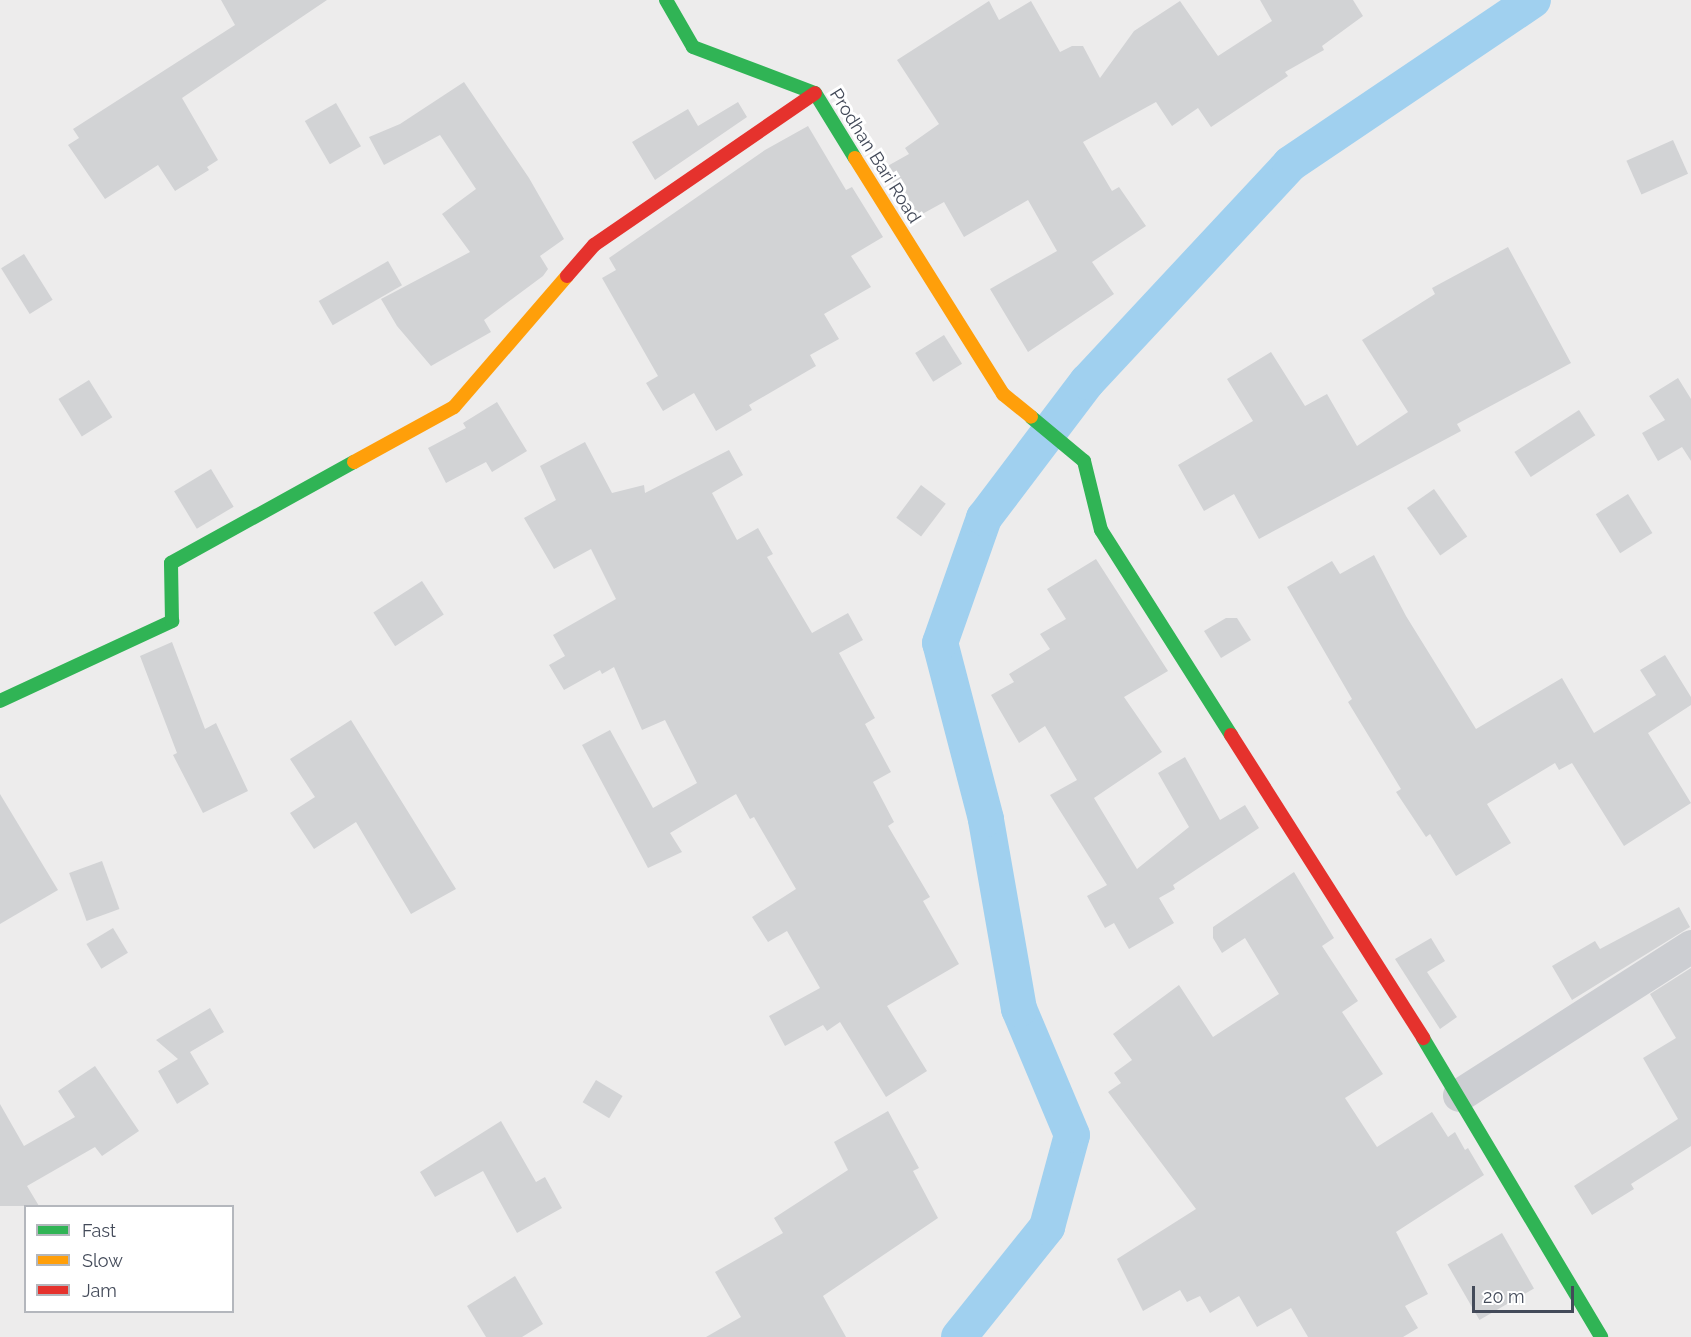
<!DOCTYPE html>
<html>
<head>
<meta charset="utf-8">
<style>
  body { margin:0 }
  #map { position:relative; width:1691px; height:1337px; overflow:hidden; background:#edecec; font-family:Raleway,sans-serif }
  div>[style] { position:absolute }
  .canal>* { height:36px; margin:-18px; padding:0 18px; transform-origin:18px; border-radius:18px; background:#a0d0ef }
  .building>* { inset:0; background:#d2d3d5; transform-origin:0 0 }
  .street>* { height:33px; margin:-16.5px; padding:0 16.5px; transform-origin:16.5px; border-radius:16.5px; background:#ccced2 }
  .fast>* { height:14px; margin:-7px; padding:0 7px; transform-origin:7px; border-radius:7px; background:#30b455 }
  .slow>* { height:14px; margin:-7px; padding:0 7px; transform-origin:7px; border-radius:7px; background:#ff9f0a }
  .jam>* { height:14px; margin:-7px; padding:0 7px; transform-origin:7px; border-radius:7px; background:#e5322d }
  span { translate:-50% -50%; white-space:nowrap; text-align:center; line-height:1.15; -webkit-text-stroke:6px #fff; paint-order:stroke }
  .street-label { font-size:18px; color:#434a59 }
  .legend { position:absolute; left:24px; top:1205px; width:210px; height:108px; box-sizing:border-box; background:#fff; border:2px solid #b4b7bd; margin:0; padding:8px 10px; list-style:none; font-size:18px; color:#434a59 }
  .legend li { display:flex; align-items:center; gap:12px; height:30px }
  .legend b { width:30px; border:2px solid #b4b7bd }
  .scale { position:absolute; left:1472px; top:1286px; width:102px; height:27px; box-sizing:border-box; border:3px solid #434a59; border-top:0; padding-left:8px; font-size:18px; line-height:21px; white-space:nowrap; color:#434a59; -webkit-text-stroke:4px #fff; paint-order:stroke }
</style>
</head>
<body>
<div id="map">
  <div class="canal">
    <div style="left:959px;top:1337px;width:141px;rotate:-51.3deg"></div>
    <div style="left:1047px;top:1227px;width:95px;rotate:-74.8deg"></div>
    <div style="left:1072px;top:1135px;width:137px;rotate:-112.8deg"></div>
    <div style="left:1019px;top:1009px;width:193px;rotate:-99.9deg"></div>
    <div style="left:986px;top:819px;width:182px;rotate:-104.6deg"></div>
    <div style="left:940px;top:643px;width:133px;rotate:-70.6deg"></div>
    <div style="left:984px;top:518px;width:171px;rotate:-52.9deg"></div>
    <div style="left:1087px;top:382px;width:298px;rotate:-47deg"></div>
    <div style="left:1290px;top:164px;width:293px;rotate:-34deg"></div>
  </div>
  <div class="building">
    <div style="clip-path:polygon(221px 0,327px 0,182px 98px,218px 160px,207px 167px,209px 170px,175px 191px,158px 165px,105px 199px,68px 145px,79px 138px,73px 129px,235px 25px)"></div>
    <div style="clip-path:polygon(1260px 0,1353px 0,1363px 16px,1322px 46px,1324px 50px,1285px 72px,1288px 76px,1211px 127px,1198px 108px,1172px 126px,1156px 102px,1083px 142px,1112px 191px,1119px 187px,1146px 226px,1092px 262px,1114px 294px,1028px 352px,990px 289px,1057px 251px,1028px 200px,964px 237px,944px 202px,915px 218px,884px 168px,909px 154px,905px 148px,939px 124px,897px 60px,989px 1px,999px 20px,1031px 1px,1060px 52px,1072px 46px,1083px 46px,1100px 78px,1134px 31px,1180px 1px,1218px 56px,1272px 21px)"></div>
    <div style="clip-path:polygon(464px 82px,529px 178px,564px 239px,540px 256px,548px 269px,543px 276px,484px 320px,491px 332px,431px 366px,397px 326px,381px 299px,470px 252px,442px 214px,476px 189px,440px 135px,384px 165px,369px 137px,400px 124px)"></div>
    <div style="clip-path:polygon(738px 102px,747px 117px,655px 180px,632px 142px,688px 109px,698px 126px)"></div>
    <div style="left:336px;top:103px;width:50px;height:36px;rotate:60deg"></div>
    <div style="clip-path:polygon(808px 126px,846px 190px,852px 187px,883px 237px,851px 256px,871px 287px,824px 314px,839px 339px,810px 355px,816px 366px,749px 405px,752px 410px,716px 431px,694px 393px,663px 411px,646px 383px,658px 376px,602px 278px,616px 270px,609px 258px,765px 150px)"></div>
    <div style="left:1673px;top:140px;width:37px;height:51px;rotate:66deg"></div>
    <div style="clip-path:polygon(1508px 247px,1571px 363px,1457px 424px,1461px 431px,1259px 539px,1234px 494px,1204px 511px,1178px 465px,1253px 421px,1227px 379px,1271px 352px,1305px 406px,1327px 394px,1357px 446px,1408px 412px,1362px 340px,1435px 294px,1432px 288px)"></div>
    <div style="left:24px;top:254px;width:54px;height:27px;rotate:58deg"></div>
    <div style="left:388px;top:261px;width:28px;height:80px;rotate:60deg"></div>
    <div style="left:944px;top:335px;width:34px;height:34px;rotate:58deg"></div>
    <div style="clip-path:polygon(1678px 378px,1691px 399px,1691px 461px,1682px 447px,1658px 461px,1642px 433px,1665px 420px,1649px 396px)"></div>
    <div style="left:89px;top:380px;width:44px;height:36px;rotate:58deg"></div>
    <div style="clip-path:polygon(497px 402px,527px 451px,492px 472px,486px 462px,446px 483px,428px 448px,466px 428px,463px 423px)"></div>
    <div style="left:1579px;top:410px;width:30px;height:77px;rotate:57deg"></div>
    <div style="clip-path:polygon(585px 442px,612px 493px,644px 485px,645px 493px,729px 450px,743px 475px,712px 493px,737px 540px,758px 528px,773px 554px,767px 557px,812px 633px,848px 613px,863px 640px,839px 653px,875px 718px,865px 724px,891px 772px,873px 782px,894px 822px,888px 826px,930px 897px,923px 901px,959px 964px,887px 1006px,927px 1071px,886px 1097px,840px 1022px,827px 1031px,823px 1025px,785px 1046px,769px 1016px,820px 988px,787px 931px,768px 942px,752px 917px,796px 889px,754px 817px,750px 819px,736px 794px,670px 833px,682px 852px,648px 868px,582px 745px,610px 730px,653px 808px,697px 783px,665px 720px,642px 730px,614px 667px,602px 674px,600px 670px,564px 690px,549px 665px,565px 656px,553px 635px,616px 599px,591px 549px,554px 569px,524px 518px,556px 500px,540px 466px)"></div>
    <div style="left:211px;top:469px;width:44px;height:43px;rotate:59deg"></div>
    <div style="left:921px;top:485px;width:31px;height:41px;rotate:37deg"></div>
    <div style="left:1434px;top:489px;width:58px;height:33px;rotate:55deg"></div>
    <div style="left:1628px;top:494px;width:46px;height:38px;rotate:58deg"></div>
    <div style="clip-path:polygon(1374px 555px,1406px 616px,1476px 729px,1562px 678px,1594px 733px,1656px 695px,1640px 670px,1665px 655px,1691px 697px,1691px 705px,1648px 733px,1691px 803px,1624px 846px,1572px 763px,1559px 770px,1555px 763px,1487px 804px,1511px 843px,1456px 876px,1430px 834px,1426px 837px,1396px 792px,1401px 789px,1348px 702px,1352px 699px,1287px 587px,1332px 561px,1340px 574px)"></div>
    <div style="clip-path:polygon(1096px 559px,1168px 671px,1124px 697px,1162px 752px,1094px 798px,1137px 869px,1189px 827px,1158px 773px,1185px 757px,1220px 820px,1245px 805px,1259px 828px,1173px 885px,1175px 889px,1159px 898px,1174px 923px,1129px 949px,1114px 923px,1105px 928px,1087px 896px,1107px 885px,1050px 795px,1077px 780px,1045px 726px,1019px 743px,991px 695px,1014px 682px,1009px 674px,1050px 649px,1040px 634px,1066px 619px,1047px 589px)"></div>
    <div style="left:422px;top:581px;width:40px;height:58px;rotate:57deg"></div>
    <div style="clip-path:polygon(1226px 618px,1237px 618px,1251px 640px,1221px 658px,1204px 631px)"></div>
    <div style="clip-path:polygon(172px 642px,205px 729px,216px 723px,248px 791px,203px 813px,173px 755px,177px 753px,140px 656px)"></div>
    <div style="clip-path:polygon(351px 720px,456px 889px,411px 914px,356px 822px,314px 849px,290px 813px,315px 797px,290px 759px)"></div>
    <div style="clip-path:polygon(0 794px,58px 890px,0 924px)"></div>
    <div style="left:102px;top:861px;width:51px;height:35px;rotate:70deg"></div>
    <div style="clip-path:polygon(1294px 872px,1334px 938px,1322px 946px,1358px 1001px,1342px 1012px,1383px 1074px,1345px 1098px,1377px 1147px,1432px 1112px,1448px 1137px,1455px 1132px,1465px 1150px,1468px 1148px,1484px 1175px,1396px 1232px,1428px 1294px,1405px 1306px,1418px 1328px,1403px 1337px,1308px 1337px,1291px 1308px,1257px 1327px,1239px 1296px,1210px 1313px,1200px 1296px,1187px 1302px,1180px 1290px,1143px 1311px,1117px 1259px,1196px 1209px,1108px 1092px,1121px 1083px,1114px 1073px,1132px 1060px,1113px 1034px,1179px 985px,1213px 1037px,1279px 994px,1245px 938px,1222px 953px,1213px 938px,1213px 927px)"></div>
    <div style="clip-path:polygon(1679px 907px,1690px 927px,1572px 1000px,1552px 966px,1595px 941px,1600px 949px)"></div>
    <div style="left:113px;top:928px;width:29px;height:31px;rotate:59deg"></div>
    <div style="clip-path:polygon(1431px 938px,1445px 961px,1427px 972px,1457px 1017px,1440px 1029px,1395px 959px)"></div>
    <div style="clip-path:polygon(1691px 968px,1691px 1146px,1631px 1184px,1634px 1189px,1592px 1215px,1574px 1186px,1678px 1119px,1643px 1058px,1676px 1038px,1650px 994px)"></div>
    <div style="clip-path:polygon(210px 1008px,224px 1032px,190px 1052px,209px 1084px,177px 1104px,158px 1071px,178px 1059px,156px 1040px)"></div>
    <div style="clip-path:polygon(95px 1066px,139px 1131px,102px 1156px,95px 1147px,27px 1186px,39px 1206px,0 1206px,0 1104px,24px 1146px,75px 1117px,58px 1091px)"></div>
    <div style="left:596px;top:1080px;width:31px;height:26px;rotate:31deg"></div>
    <div style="clip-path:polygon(888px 1111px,919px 1168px,913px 1171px,938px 1218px,823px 1296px,846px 1337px,706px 1337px,741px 1317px,715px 1272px,783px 1233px,774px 1218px,848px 1170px,834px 1142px)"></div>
    <div style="clip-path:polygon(501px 1121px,536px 1182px,545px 1177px,562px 1208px,517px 1233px,483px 1171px,435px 1197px,420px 1172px)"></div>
    <div style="left:1502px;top:1233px;width:64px;height:63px;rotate:60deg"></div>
    <div style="clip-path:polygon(515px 1276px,543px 1324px,522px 1337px,486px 1337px,467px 1306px)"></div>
  </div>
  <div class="street">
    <div style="left:1459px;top:1095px;width:276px;rotate:-32.7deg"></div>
  </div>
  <div class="fast">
    <div style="left:666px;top:0;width:54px;rotate:60.1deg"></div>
    <div style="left:693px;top:47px;width:130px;rotate:20.7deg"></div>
    <div style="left:815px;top:93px;width:76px;rotate:58.4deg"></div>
    <div style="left:1031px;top:417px;width:69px;rotate:39.7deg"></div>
    <div style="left:1084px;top:461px;width:71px;rotate:76.2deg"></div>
    <div style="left:1101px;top:530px;width:243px;rotate:57.6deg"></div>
    <div style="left:0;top:701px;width:190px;rotate:-24.9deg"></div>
    <div style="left:172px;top:621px;width:58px;rotate:-91deg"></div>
    <div style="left:171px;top:563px;width:209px;rotate:-28.9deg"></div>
    <div style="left:1423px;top:1038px;width:348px;rotate:59.2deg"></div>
  </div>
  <div class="slow">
    <div style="left:855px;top:158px;width:279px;rotate:57.9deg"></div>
    <div style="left:1003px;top:394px;width:36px;rotate:39deg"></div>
    <div style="left:354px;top:462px;width:114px;rotate:-28.8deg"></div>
    <div style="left:454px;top:407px;width:173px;rotate:-49.2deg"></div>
  </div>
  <div class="jam">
    <div style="left:567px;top:276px;width:41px;rotate:-48.9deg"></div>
    <div style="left:594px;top:245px;width:268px;rotate:-34.5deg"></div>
    <div style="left:1231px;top:735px;width:359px;rotate:57.6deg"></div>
  </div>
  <div class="street-label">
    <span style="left:875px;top:156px;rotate:58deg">Prodhan Bari Road</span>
  </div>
  <ul class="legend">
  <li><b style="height:8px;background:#30b455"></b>Fast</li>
  <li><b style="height:8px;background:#ff9f0a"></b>Slow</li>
  <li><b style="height:8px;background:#e5322d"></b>Jam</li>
  </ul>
  <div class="scale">20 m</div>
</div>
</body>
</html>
